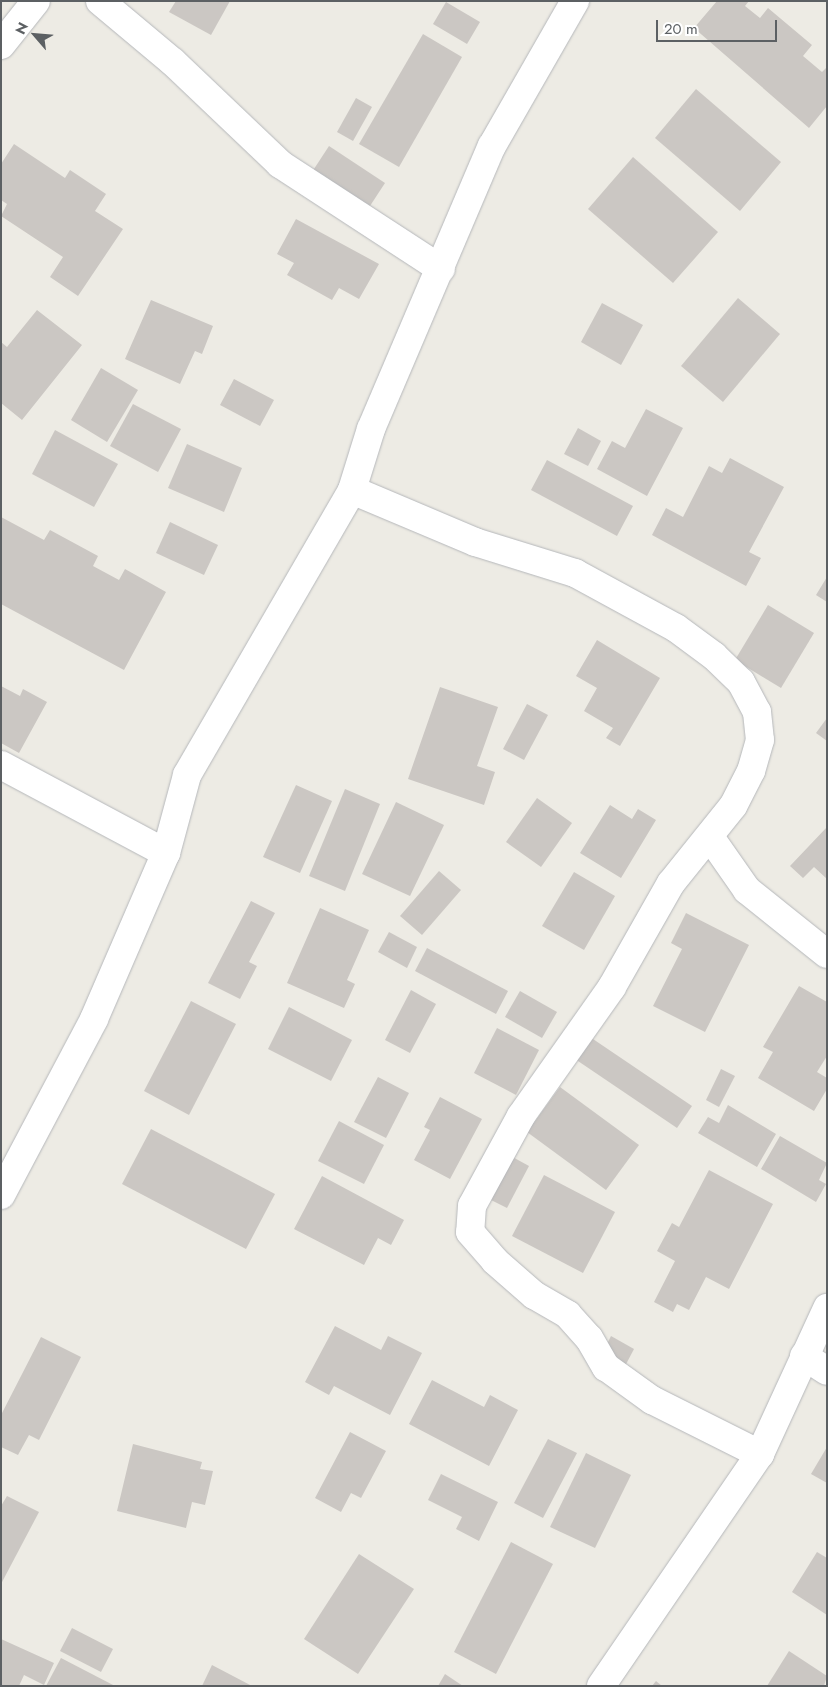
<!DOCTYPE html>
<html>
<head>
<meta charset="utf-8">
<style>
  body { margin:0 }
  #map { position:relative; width:828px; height:1687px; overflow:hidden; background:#edebe4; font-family:Jost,sans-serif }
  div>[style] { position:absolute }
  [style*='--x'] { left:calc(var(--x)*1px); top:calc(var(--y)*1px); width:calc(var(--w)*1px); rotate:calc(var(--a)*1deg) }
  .building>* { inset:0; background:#cbc7c3 }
  .roads { filter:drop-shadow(0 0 1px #b5b7ba) drop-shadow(0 0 1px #b5b7ba) }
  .street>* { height:28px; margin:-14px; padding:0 14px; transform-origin:14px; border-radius:14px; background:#fff }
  span { translate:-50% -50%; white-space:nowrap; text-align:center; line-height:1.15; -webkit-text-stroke:5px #fff; paint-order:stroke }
  .frame { position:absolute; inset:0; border:2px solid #5c6063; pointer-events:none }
  .north { position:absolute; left:10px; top:10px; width:50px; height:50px; -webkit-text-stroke:4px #fff; paint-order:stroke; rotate:297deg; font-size:14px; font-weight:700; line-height:20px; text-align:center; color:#5c6063 }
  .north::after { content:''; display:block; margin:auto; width:18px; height:22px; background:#5c6063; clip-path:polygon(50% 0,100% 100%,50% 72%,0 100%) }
  .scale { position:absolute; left:656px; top:20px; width:121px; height:22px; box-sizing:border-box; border:2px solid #5c6063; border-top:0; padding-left:6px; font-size:15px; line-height:18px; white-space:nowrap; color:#5c6063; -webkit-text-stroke:4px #fff; paint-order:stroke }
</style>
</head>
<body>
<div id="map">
  <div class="building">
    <i style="clip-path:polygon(176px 1px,230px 1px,211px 35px,169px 12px)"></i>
    <i style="clip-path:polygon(717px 1px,749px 1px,745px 6px,760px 18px,768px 8px,812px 45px,803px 56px,822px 72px,827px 67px,827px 106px,809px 128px,694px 28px)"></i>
    <i style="clip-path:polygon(446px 2px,480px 22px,467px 44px,433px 24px)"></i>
    <i style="clip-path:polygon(423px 34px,462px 57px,399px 167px,359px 144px)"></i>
    <i style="clip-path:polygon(696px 89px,781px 162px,740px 211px,655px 138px)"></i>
    <i style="clip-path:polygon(356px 98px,372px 107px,353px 141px,337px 132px)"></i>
    <i style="clip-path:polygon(14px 144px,65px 178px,70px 170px,106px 194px,95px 211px,123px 229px,78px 296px,50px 277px,63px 257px,1px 216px,7px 204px,1px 200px,1px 164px)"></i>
    <i style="clip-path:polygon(329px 146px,385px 183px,368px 209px,312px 172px)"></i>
    <i style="clip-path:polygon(633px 157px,718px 232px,673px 283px,588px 209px)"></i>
    <i style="clip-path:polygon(296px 219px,379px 264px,359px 299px,339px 288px,332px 300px,287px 275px,294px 263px,277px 254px)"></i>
    <i style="clip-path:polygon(738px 298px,780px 334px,723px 402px,681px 366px)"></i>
    <i style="clip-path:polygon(151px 300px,213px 326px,202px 354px,195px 351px,180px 384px,125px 359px)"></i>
    <i style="clip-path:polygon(602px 303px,643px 325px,621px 365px,581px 342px)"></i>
    <i style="clip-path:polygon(37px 310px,82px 345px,22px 420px,1px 403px,1px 342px,7px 347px)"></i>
    <i style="clip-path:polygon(101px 368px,138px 390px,107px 442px,71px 420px)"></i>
    <i style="clip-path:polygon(234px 379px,274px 400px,260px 426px,220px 405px)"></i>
    <i style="clip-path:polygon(133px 404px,181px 429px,158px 472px,110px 446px)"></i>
    <i style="clip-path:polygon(646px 409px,683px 428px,647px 496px,597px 469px,612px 441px,625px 448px)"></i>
    <i style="clip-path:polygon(578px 428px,601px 441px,588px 466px,564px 454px)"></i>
    <i style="clip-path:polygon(55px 430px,118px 464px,94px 507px,32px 474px)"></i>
    <i style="clip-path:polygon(187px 444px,242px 468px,224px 512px,168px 488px)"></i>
    <i style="clip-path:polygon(730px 458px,784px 487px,749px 552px,761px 558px,746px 586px,652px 535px,666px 508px,683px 517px,709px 466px,722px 473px)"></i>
    <i style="clip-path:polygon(547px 460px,633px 506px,617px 536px,531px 490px)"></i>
    <i style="clip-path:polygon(1px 517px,44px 540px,50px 530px,98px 556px,93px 566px,119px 580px,125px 569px,166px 592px,124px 670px,1px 604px)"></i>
    <i style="clip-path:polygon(170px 522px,218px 545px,204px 575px,156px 553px)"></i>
    <i style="clip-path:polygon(827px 577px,827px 602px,816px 595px)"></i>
    <i style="clip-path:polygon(768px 605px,814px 633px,781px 688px,735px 660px)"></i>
    <i style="clip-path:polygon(597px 640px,660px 678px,620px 746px,606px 738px,613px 728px,584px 711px,597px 688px,576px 676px)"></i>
    <i style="clip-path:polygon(1px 686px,20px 696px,23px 689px,47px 702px,19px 753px,1px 743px)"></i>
    <i style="clip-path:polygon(440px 687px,498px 707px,477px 766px,495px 772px,484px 805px,408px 779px)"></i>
    <i style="clip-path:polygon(527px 704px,548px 715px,524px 760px,503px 749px)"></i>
    <i style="clip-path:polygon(827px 718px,827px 741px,816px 733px)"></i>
    <i style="clip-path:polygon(296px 785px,332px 801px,300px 873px,263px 857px)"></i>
    <i style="clip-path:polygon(345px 789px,380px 804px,345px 891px,309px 876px)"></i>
    <i style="clip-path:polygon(537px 798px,572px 823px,541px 867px,506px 842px)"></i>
    <i style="clip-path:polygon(396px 802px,444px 825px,410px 896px,362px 874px)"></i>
    <i style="clip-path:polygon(610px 805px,632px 819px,638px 809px,656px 820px,621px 878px,580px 853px)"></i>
    <i style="clip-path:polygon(827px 827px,827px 879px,814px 867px,803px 878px,790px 866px)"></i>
    <i style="clip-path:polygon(439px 871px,461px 890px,422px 935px,400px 916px)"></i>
    <i style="clip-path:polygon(574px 872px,615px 896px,584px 950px,542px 926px)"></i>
    <i style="clip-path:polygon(251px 901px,275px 913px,249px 962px,257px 966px,240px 999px,208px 983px)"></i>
    <i style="clip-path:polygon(320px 908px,369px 930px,347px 980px,355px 984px,344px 1008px,287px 983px)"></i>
    <i style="clip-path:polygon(686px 913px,749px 945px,705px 1032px,653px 1006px,682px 949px,671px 943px)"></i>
    <i style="clip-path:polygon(389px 932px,417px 947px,407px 968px,378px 952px)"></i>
    <i style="clip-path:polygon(427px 948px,508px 991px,496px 1014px,415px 971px)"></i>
    <i style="clip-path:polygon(799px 986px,827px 1002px,827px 1056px,817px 1072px,827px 1078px,827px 1089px,814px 1111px,758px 1078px,773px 1052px,763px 1047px)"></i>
    <i style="clip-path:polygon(411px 990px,436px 1004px,410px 1053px,385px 1040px)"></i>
    <i style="clip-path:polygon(520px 991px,557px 1012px,542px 1038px,505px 1017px)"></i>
    <i style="clip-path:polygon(191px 1001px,236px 1024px,189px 1115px,144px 1091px)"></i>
    <i style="clip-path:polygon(289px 1007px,352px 1040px,331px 1081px,268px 1049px)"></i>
    <i style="clip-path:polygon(497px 1028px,539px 1050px,516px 1095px,474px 1073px)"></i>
    <i style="clip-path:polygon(590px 1037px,692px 1106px,677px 1128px,575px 1059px)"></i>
    <i style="clip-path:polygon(721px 1069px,735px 1076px,719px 1107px,706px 1100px)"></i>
    <i style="clip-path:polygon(378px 1077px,409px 1093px,386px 1138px,354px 1122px)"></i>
    <i style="clip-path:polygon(560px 1087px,639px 1145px,606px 1190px,527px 1132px)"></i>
    <i style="clip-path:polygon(440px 1097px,482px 1119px,450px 1179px,414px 1160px,430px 1130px,424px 1127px)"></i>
    <i style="clip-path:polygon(728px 1105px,776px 1134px,757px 1167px,698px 1133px,708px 1117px,719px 1123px)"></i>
    <i style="clip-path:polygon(339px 1121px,384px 1145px,364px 1184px,318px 1161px)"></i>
    <i style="clip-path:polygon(151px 1129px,275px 1194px,246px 1249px,122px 1184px)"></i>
    <i style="clip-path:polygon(780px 1136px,827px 1163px,819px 1180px,826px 1184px,816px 1202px,761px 1169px)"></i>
    <i style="clip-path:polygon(507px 1154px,529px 1166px,507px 1208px,485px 1197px)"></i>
    <i style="clip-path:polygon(709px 1170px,773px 1204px,729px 1289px,706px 1277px,689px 1310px,677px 1304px,673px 1312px,654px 1302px,675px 1261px,657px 1251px,672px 1223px,679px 1227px)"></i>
    <i style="clip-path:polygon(544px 1175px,615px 1212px,583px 1273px,512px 1236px)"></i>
    <i style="clip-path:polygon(322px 1176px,404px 1220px,391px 1245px,378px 1238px,364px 1265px,294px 1229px)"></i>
    <i style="clip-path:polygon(335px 1326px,381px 1350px,388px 1336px,422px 1353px,390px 1415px,334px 1386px,329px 1395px,305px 1382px)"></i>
    <i style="clip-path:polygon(611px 1336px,634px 1349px,624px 1368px,601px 1356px)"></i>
    <i style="clip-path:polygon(41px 1337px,81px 1357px,39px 1440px,29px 1435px,18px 1455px,1px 1447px,1px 1415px)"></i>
    <i style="clip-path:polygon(432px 1380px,484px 1407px,490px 1395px,518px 1410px,489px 1466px,409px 1424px)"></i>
    <i style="clip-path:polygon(350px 1432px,386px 1451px,361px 1498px,351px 1493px,341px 1512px,315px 1498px)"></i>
    <i style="clip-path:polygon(548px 1439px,577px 1453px,543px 1518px,514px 1503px)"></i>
    <i style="clip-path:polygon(133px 1444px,202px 1462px,200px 1469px,213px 1471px,205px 1505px,192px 1502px,186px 1528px,117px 1511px)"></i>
    <i style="clip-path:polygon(827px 1447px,827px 1483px,811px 1474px)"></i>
    <i style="clip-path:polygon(586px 1453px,631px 1475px,595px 1548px,550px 1527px)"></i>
    <i style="clip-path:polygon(441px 1474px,498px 1502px,479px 1541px,456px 1529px,462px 1517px,428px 1500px)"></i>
    <i style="clip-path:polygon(7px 1496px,39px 1512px,1px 1584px,1px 1506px)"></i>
    <i style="clip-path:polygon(511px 1542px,553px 1564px,496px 1674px,454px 1652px)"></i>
    <i style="clip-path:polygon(817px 1552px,827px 1558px,827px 1615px,792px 1592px)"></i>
    <i style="clip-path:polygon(359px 1554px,414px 1589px,358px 1674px,304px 1639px)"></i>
    <i style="clip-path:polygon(72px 1628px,113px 1649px,101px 1672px,60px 1651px)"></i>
    <i style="clip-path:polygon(1px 1639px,54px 1663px,44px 1685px,24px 1675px,19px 1686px,1px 1686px)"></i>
    <i style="clip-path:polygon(789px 1651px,827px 1676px,824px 1686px,767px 1686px)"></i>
    <i style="clip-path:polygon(61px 1658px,115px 1686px,46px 1686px)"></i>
    <i style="clip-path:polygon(212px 1665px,252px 1686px,202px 1686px)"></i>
    <i style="clip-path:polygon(445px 1674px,463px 1686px,438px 1686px)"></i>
    <i style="clip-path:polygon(656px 1681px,662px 1686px,652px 1686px)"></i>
  </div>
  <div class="roads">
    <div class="street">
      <i style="--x:100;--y:1;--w:95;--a:39.9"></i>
      <i style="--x:173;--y:62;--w:148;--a:43.6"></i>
      <i style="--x:280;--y:164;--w:192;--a:33.1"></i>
      <i style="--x:1;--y:45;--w:56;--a:-51.5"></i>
      <i style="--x:352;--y:490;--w:134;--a:22.9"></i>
      <i style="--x:475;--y:542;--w:105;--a:17.2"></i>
      <i style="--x:575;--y:573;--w:115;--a:28.6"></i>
      <i style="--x:676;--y:628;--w:47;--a:36.4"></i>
      <i style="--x:714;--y:656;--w:37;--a:44"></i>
      <i style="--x:741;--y:682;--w:34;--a:62"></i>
      <i style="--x:757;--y:712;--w:28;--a:84"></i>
      <i style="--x:760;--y:740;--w:32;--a:106"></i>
      <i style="--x:751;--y:771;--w:39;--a:117"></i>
      <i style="--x:733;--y:806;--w:99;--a:128.8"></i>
      <i style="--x:671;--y:883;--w:120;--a:119.6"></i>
      <i style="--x:612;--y:987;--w:158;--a:125.2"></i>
      <i style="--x:521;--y:1116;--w:102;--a:118.6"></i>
      <i style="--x:472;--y:1206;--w:26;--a:94"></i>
      <i style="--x:470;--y:1232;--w:38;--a:49"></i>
      <i style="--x:495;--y:1261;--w:52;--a:41.1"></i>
      <i style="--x:534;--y:1295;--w:39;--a:30"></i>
      <i style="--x:568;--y:1315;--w:31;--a:48"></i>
      <i style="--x:589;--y:1338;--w:34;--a:60"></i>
      <i style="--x:606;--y:1367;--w:57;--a:35.7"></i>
      <i style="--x:652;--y:1400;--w:121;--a:26.6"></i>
      <i style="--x:1;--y:765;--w:187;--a:28.1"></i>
      <i style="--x:710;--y:837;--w:65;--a:55.1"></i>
      <i style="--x:747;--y:890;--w:102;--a:38.7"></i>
      <i style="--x:1;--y:1195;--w:199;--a:-62.1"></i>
      <i style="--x:94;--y:1019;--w:181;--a:-66.6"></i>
      <i style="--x:166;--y:853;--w:81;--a:-74.9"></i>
      <i style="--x:187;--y:775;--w:329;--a:-59.9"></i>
      <i style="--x:352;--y:490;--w:64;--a:-72.7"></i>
      <i style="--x:371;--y:429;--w:308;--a:-66.9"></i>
      <i style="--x:492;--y:146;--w:167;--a:-60.2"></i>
      <i style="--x:804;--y:1356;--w:27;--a:33"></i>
      <i style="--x:601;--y:1686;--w:281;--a:-55.6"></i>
      <i style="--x:760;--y:1454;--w:161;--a:-65.3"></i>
    </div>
  </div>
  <div class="frame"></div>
  <div class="north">N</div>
  <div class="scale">20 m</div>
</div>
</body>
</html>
